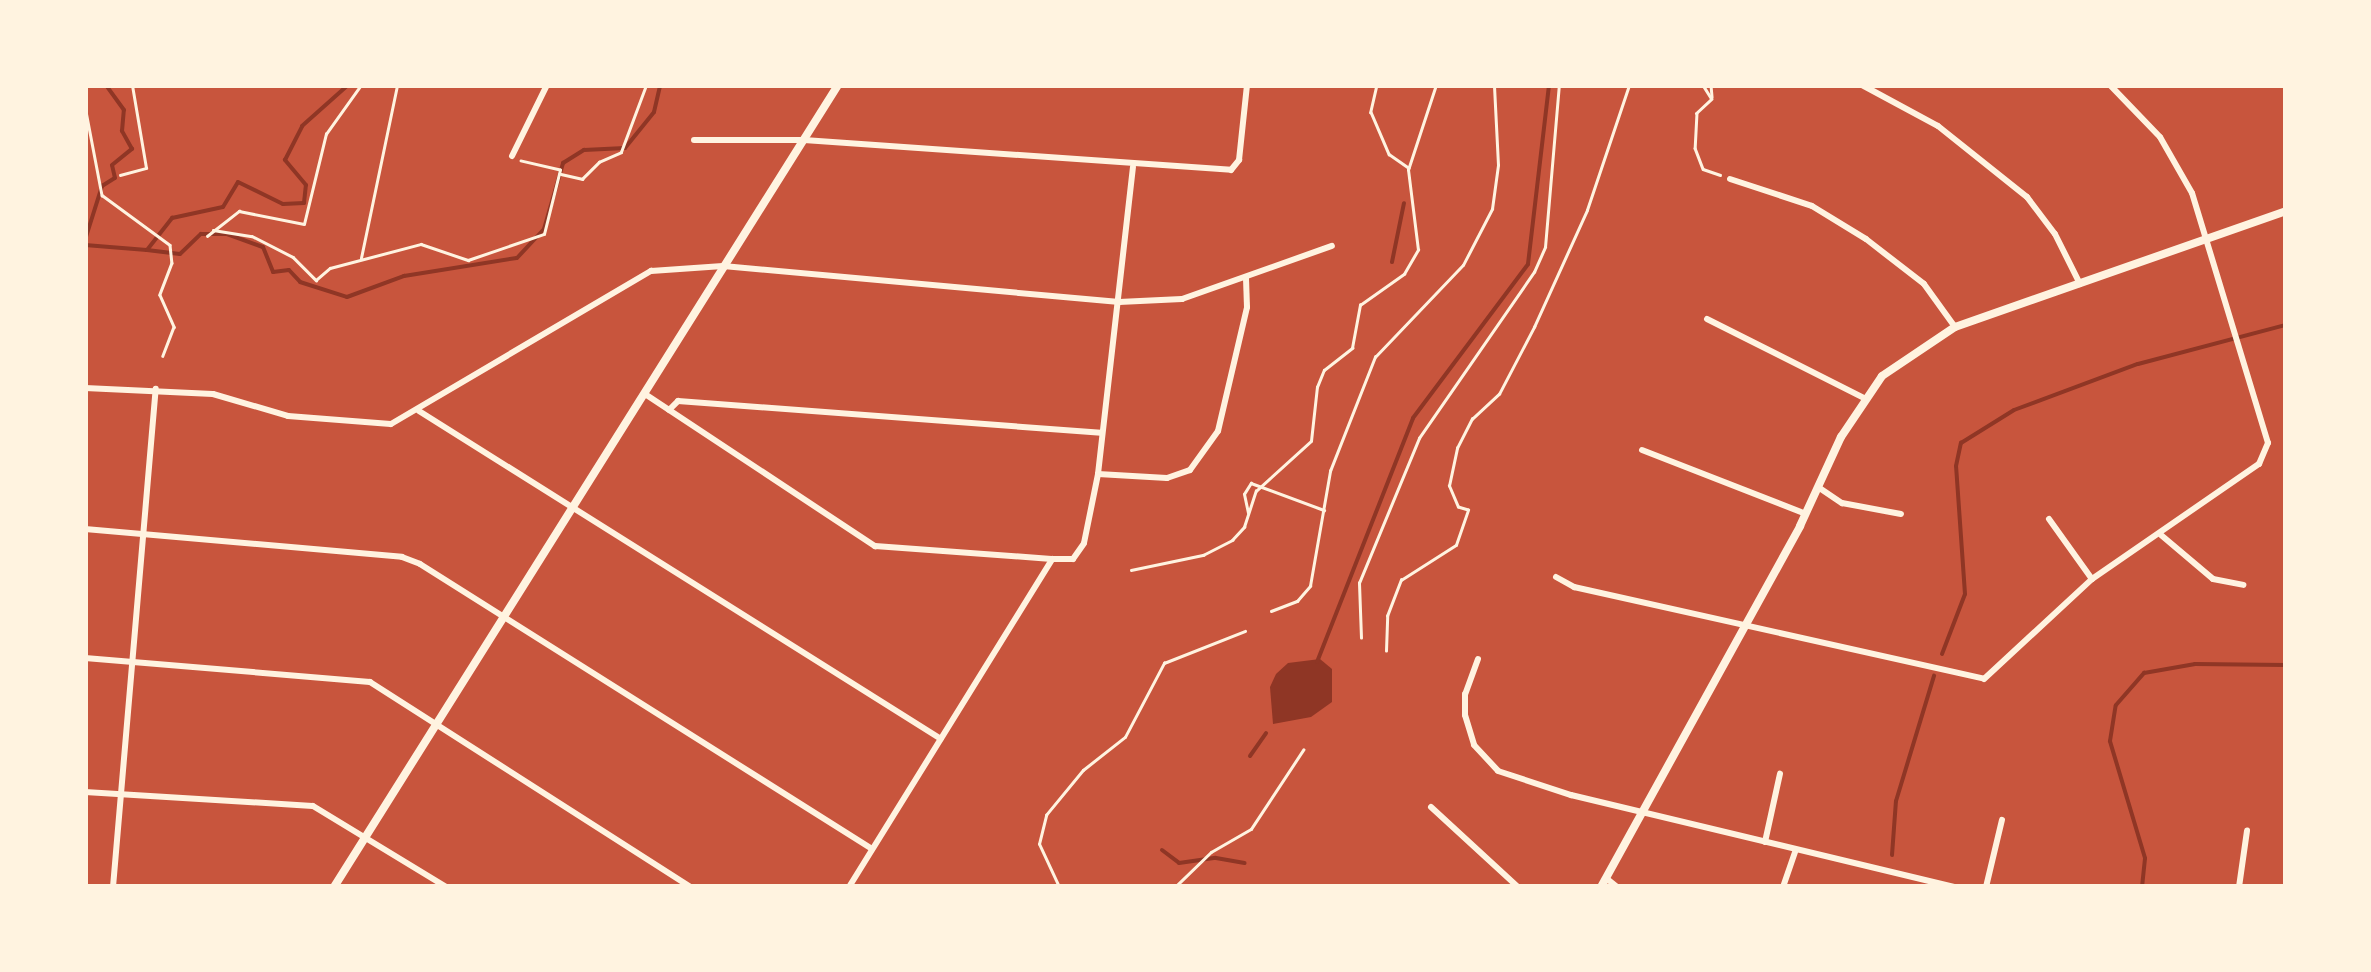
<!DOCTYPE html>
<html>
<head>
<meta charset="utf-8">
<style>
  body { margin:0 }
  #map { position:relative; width:2371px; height:972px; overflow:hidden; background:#c8553d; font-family:Overpass,sans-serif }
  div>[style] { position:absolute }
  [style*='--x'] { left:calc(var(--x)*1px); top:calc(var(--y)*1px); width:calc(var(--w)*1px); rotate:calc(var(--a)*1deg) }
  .water>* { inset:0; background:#8f3625 }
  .stream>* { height:4px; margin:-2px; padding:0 2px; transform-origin:2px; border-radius:2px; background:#8f3625 }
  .path>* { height:2.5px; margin:-1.25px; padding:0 1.25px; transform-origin:1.25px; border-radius:1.25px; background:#fff3e0 }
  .minor>* { height:6px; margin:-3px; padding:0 3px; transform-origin:3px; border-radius:3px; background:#fff3e0 }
  .tertiary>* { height:8px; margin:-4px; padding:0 4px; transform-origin:4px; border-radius:4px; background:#fff3e0 }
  span { translate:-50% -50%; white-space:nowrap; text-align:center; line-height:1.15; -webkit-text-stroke:9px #fff3e0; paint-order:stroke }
  .frame { position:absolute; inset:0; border:88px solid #fff3e0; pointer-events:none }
</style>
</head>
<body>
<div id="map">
  <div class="water">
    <i style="clip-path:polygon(1320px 659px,1332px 669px,1332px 702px,1311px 717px,1273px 724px,1270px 687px,1276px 674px,1288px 663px)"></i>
  </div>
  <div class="stream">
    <i style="--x:85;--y:240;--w:57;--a:-72.5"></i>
    <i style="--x:102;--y:186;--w:15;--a:-32"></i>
    <i style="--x:115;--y:178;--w:13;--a:-103"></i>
    <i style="--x:112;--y:165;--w:26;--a:-39"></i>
    <i style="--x:132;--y:149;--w:21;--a:-119"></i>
    <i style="--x:122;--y:131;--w:21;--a:-85"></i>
    <i style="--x:124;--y:110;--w:31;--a:-126"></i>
    <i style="--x:85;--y:245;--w:62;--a:4.6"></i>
    <i style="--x:147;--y:250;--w:41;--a:-52"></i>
    <i style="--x:172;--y:218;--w:52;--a:-12.2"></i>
    <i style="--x:223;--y:207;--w:29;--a:-59"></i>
    <i style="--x:238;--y:182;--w:50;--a:26.1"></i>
    <i style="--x:283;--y:204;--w:21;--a:-3"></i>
    <i style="--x:304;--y:203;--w:18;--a:-84"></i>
    <i style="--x:306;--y:185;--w:33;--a:-130"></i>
    <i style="--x:285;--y:160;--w:38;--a:-63"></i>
    <i style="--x:302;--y:126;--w:62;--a:-41.7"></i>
    <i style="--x:147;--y:250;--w:33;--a:7"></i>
    <i style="--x:180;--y:254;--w:29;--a:-44"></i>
    <i style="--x:201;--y:234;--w:26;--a:0"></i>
    <i style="--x:227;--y:234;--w:38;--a:20"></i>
    <i style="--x:263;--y:247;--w:27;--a:68"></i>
    <i style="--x:273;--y:272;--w:16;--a:-7"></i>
    <i style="--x:289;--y:270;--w:16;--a:47"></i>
    <i style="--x:300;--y:282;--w:49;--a:17.7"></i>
    <i style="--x:347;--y:297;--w:61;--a:-20.2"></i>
    <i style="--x:404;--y:276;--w:114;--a:-9.1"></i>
    <i style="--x:517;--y:258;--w:40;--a:-47"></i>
    <i style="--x:544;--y:229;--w:69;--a:-73.9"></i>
    <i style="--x:563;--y:163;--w:25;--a:-32"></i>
    <i style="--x:584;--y:150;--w:41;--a:-2.8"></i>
    <i style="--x:625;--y:148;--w:46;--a:-51.1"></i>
    <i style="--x:654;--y:112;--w:28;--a:-77"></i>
    <i style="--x:1392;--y:262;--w:60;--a:-78.5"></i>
    <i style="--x:1942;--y:654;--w:64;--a:-69"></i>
    <i style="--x:1965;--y:594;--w:128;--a:-94"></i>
    <i style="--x:1956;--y:466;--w:24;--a:-78"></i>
    <i style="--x:1961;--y:443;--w:62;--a:-31.9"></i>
    <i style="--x:2014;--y:410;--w:132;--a:-20.4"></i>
    <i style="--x:2138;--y:364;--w:153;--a:-14.8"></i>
    <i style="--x:1317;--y:662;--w:262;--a:-68.5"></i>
    <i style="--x:1413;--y:418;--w:192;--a:-53.2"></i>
    <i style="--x:1528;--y:264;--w:180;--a:-83.3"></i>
    <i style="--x:1250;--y:756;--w:28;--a:-55"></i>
    <i style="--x:1162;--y:850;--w:21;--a:37"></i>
    <i style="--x:1179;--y:863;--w:37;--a:-8"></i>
    <i style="--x:1216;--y:858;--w:29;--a:10"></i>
    <i style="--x:1892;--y:855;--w:54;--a:-85.8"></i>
    <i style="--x:1896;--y:801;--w:131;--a:-73.1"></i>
    <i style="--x:2142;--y:887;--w:29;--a:-84"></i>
    <i style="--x:2145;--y:858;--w:122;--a:-106.7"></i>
    <i style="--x:2110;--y:741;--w:36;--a:-81"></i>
    <i style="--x:2116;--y:705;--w:43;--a:-48.8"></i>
    <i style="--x:2144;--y:673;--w:52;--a:-10"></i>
    <i style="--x:2195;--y:664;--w:91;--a:0.6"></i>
  </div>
  <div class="path">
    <i style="--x:1377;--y:85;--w:28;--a:103"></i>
    <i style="--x:1371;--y:112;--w:46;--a:66.8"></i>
    <i style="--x:1389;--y:154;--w:24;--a:35"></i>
    <i style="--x:1703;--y:85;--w:15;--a:58"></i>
    <i style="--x:1711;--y:85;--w:12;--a:85"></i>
    <i style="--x:1712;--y:99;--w:21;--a:137"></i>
    <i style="--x:1697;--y:113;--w:35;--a:93"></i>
    <i style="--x:1695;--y:148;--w:22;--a:69"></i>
    <i style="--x:1703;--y:169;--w:18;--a:19"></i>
    <i style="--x:85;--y:106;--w:91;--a:79.2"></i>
    <i style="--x:102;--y:195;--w:84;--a:36.3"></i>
    <i style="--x:170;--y:245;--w:18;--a:84"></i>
    <i style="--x:172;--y:263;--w:34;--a:111"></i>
    <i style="--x:160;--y:295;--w:35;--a:66"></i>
    <i style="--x:174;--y:327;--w:31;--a:111"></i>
    <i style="--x:561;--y:174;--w:22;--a:13"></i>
    <i style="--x:582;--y:179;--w:24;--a:-45"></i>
    <i style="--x:599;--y:162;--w:24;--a:-24"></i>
    <i style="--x:621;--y:152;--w:72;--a:-69.5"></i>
    <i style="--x:120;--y:175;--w:27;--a:-15"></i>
    <i style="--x:146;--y:168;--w:84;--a:-99.6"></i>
    <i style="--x:213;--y:230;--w:39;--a:9"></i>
    <i style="--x:252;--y:236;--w:46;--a:27.1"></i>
    <i style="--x:293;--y:257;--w:33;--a:45"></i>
    <i style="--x:316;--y:280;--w:18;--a:-41"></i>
    <i style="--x:330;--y:268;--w:94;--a:-14.8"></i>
    <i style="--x:421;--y:244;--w:50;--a:18.8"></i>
    <i style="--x:468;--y:260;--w:80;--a:-18.9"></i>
    <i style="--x:544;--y:234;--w:66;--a:-76"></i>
    <i style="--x:560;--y:170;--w:40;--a:-167"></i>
    <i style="--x:207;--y:236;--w:41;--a:-38"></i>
    <i style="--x:239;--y:211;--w:66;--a:11.3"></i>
    <i style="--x:304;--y:224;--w:93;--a:-76.3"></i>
    <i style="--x:326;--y:134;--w:60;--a:-54.5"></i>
    <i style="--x:361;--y:258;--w:177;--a:-78.2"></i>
    <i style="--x:1248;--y:513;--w:19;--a:-102"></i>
    <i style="--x:1244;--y:494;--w:13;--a:-58"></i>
    <i style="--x:1251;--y:483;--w:78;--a:20.3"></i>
    <i style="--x:1131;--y:570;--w:74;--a:-11.8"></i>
    <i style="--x:1203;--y:555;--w:33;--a:-27"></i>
    <i style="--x:1232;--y:540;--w:18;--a:-47"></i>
    <i style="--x:1244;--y:527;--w:38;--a:-72"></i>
    <i style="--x:1256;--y:491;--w:74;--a:-42.3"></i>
    <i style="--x:1311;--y:441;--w:54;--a:-83.7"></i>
    <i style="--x:1317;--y:387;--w:18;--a:-68"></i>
    <i style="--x:1324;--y:370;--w:36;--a:-38"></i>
    <i style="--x:1352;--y:348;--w:44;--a:-79.5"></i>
    <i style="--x:1360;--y:305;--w:54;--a:-35.2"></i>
    <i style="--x:1404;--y:274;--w:28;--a:-60"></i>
    <i style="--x:1418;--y:250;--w:81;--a:-97.1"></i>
    <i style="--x:1408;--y:170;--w:89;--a:-71.8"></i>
    <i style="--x:1271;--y:611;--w:28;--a:-21"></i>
    <i style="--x:1297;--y:601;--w:20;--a:-49"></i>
    <i style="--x:1310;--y:586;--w:117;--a:-80.1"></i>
    <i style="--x:1330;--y:471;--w:123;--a:-68.5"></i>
    <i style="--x:1375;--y:357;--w:127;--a:-46.3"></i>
    <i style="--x:1463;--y:265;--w:63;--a:-62.6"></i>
    <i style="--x:1492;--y:209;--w:44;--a:-82.2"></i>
    <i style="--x:1498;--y:165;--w:80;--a:-92.9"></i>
    <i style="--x:1361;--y:638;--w:55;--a:-92.1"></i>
    <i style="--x:1359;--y:583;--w:157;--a:-67.5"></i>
    <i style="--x:1419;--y:438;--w:202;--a:-55.3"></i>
    <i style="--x:1534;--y:272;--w:27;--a:-66"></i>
    <i style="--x:1545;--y:247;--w:163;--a:-85.1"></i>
    <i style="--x:1386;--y:651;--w:35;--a:-88"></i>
    <i style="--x:1387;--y:616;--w:39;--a:-69"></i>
    <i style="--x:1401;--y:580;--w:65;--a:-32.5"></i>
    <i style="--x:1456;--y:545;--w:37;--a:-71"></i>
    <i style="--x:1468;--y:510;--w:10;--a:-163"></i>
    <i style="--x:1458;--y:507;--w:23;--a:-113"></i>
    <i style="--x:1449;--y:486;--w:39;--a:-78"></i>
    <i style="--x:1457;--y:448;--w:33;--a:-63"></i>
    <i style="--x:1472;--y:419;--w:37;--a:-43"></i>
    <i style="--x:1499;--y:394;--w:76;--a:-62.4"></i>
    <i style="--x:1534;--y:327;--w:128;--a:-65.6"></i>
    <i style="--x:1587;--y:210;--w:132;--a:-71.4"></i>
    <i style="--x:1059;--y:887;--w:47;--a:-114.9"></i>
    <i style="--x:1039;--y:844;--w:30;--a:-76"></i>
    <i style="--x:1046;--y:815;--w:58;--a:-50.6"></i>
    <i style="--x:1083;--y:770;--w:53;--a:-38.2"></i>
    <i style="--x:1125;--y:737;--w:84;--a:-62.2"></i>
    <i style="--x:1164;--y:663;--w:87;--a:-21.6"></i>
    <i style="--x:1175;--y:887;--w:50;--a:-44.2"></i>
    <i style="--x:1211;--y:852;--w:46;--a:-29.9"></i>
    <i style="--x:1251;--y:829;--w:95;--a:-56.6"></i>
  </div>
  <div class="minor">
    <i style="--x:1862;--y:85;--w:86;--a:28.3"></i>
    <i style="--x:1938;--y:126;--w:114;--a:38.6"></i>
    <i style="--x:2027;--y:197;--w:46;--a:52.9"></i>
    <i style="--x:2055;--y:234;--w:56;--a:63.4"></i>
    <i style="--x:694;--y:140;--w:110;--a:0"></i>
    <i style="--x:804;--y:140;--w:428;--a:4"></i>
    <i style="--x:1231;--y:170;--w:13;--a:-51"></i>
    <i style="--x:1239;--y:160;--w:75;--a:-83.9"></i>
    <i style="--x:512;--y:156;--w:79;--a:-63.8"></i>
    <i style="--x:1730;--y:179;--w:86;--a:18.2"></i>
    <i style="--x:1812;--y:206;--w:63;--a:31.4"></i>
    <i style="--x:1866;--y:239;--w:73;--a:37.8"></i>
    <i style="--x:1924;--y:284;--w:53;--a:54.2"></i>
    <i style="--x:1707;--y:319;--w:176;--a:26.7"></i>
    <i style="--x:85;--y:388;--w:128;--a:2.7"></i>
    <i style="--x:213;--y:394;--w:78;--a:16.3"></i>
    <i style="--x:288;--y:416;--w:103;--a:4.4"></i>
    <i style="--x:391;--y:424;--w:302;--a:-30.5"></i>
    <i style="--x:651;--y:271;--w:72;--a:-4"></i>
    <i style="--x:723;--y:266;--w:398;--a:5.2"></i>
    <i style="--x:1119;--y:302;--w:63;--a:-2.7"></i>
    <i style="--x:1182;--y:299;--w:159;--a:-19.5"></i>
    <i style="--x:645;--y:394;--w:276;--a:33.5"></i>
    <i style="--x:875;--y:546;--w:177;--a:4.2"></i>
    <i style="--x:669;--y:410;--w:13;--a:-45"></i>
    <i style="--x:678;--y:401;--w:424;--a:4.3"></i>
    <i style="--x:419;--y:411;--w:616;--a:32.14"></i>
    <i style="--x:1642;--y:450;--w:176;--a:21.3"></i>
    <i style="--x:1098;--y:474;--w:69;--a:3.3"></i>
    <i style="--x:1167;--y:478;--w:24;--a:-19"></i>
    <i style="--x:1190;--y:470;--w:48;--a:-54.3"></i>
    <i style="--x:1218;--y:431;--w:127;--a:-76.8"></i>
    <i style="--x:1247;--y:307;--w:29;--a:-92"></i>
    <i style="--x:1818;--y:487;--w:29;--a:34"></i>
    <i style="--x:1842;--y:503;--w:60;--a:10.6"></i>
    <i style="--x:2049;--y:519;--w:74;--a:54.4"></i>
    <i style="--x:85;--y:529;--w:318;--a:5"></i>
    <i style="--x:402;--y:557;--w:19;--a:21"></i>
    <i style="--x:420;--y:564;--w:534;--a:32.23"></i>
    <i style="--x:2161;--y:535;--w:68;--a:40.2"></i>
    <i style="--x:2213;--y:579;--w:31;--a:11"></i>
    <i style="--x:1556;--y:577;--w:21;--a:29"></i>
    <i style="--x:1574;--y:587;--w:420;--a:12.6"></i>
    <i style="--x:1984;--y:679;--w:147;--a:-42.8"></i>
    <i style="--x:2092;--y:579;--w:203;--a:-34.6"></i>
    <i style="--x:2259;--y:464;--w:23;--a:-67"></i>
    <i style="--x:2268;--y:443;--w:261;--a:-106.9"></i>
    <i style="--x:2192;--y:193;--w:64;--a:-119.7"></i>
    <i style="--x:2160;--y:137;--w:72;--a:-133.9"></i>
    <i style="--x:85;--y:658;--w:286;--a:4.8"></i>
    <i style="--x:370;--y:682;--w:380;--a:32.6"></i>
    <i style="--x:1478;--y:659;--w:37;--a:110"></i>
    <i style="--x:1465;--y:694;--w:21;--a:90"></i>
    <i style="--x:1465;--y:715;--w:31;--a:73"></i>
    <i style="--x:1474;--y:745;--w:35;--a:47"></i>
    <i style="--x:1498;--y:771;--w:77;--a:18.2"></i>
    <i style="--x:1571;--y:795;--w:394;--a:13.5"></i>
    <i style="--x:85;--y:792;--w:228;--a:3.5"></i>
    <i style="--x:313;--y:806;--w:156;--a:31.3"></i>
    <i style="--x:1431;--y:807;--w:118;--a:42.6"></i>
    <i style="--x:1765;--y:842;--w:70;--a:-77.6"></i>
    <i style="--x:1606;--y:878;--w:14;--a:39"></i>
    <i style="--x:113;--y:887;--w:500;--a:-85.1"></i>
    <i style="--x:849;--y:887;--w:386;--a:-58.2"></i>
    <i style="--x:1052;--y:559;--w:21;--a:0"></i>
    <i style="--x:1073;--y:559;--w:19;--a:-55"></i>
    <i style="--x:1084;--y:543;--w:70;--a:-78.5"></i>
    <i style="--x:1098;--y:474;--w:309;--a:-83.5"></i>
    <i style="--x:1783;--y:887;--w:39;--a:-71"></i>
    <i style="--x:1986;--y:887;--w:69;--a:-76.6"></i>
    <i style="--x:2239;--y:887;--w:57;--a:-81.9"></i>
  </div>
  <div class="tertiary">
    <i style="--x:334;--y:887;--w:947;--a:-57.85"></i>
    <i style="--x:1601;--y:887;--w:412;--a:-61.1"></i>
    <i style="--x:1800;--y:526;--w:98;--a:-65.3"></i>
    <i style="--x:1841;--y:437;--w:73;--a:-56.1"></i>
    <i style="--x:1882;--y:376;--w:88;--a:-33.9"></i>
    <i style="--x:1955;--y:327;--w:351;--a:-19.3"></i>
  </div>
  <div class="frame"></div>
</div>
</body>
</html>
